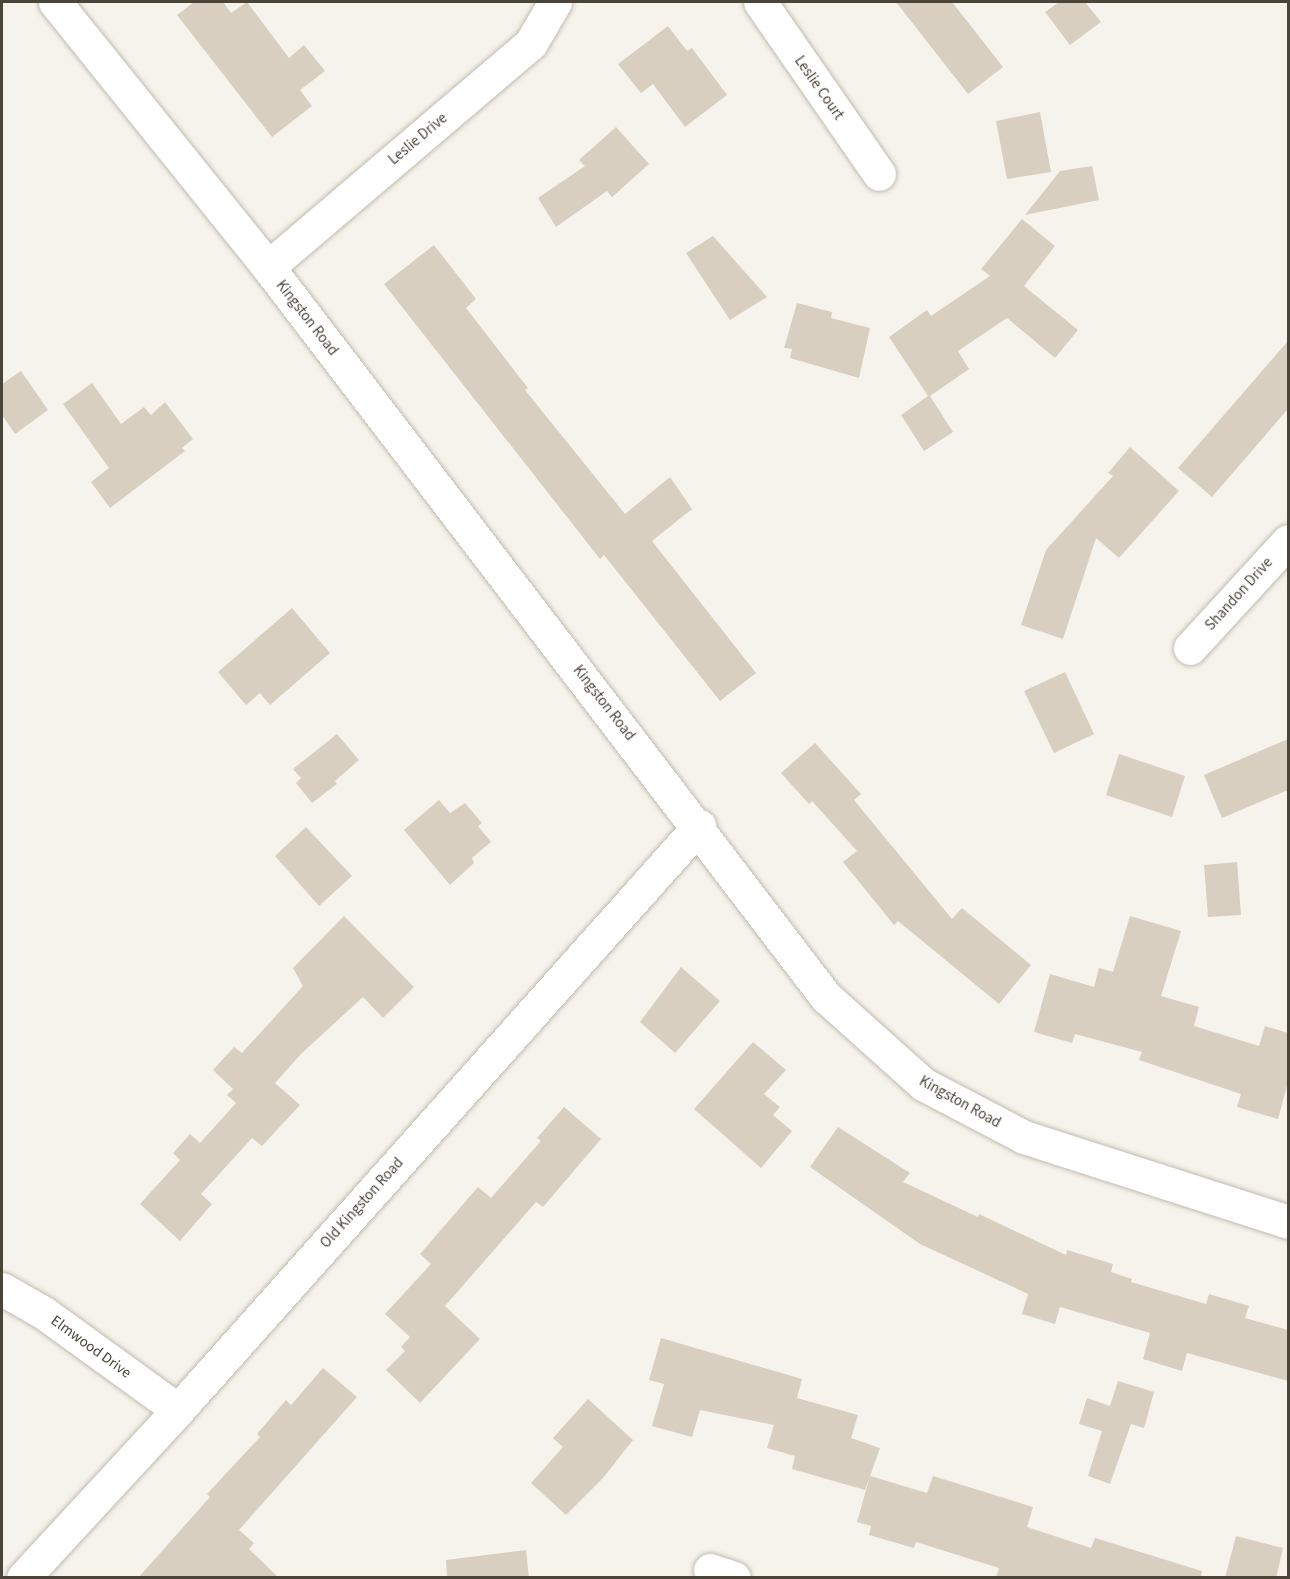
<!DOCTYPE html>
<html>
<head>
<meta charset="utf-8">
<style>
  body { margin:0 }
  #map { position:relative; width:1290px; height:1579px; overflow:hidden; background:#f6f3ec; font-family:"Source Sans 3",sans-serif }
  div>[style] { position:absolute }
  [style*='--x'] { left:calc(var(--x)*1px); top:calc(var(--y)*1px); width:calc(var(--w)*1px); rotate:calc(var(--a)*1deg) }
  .building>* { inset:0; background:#d8cfc1 }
  .roads { filter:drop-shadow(0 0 2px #c2bbae) drop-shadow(0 0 2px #c2bbae) }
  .minor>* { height:33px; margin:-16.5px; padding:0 16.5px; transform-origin:16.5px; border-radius:16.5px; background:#fff }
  span { translate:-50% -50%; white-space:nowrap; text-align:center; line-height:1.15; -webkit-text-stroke:6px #fff; paint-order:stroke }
  .street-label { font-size:15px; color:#4b4439 }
  .frame { position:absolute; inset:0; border:3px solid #4b4439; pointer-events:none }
</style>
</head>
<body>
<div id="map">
  <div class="building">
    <i style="clip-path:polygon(194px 2px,223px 2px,231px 13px,247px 2px,289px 58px,304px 45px,325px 71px,300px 90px,312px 106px,272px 137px,177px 15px)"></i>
    <i style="clip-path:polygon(896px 2px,952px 2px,1003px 67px,968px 94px)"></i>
    <i style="clip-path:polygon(1059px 2px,1085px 2px,1101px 22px,1070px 45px,1045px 12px)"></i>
    <i style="clip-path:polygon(668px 26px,687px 51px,692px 48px,727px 95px,685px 127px,653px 84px,641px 93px,618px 64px)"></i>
    <i style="clip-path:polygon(1040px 112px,1051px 172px,1007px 179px,996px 121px)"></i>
    <i style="clip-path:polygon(616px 127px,649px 164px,612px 197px,607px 191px,556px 227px,538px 198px,585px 166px,579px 160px)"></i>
    <i style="clip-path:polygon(1092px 166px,1099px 200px,1025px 215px,1060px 171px)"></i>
    <i style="clip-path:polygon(1022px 219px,1055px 246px,1024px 286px,1078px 330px,1055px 358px,1007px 318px,958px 351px,969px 369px,930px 396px,953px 432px,924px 451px,901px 415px,928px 396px,889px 337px,927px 310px,931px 316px,990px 276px,981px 269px)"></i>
    <i style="clip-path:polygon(713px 236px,767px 297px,730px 320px,686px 253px)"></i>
    <i style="clip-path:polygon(434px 245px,476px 299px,466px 308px,528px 388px,525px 390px,625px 514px,670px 477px,692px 509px,652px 541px,756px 673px,720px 701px,604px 555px,600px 559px,384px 284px)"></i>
    <i style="clip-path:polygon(797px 303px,832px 312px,831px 318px,870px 328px,859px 378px,790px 358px,792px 349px,784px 348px)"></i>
    <i style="clip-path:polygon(1288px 341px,1288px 409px,1212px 497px,1178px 468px)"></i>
    <i style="clip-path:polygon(21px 371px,48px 410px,15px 434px,2px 415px,2px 384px)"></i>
    <i style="clip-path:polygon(92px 383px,121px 424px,144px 407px,151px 415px,165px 402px,193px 439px,182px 448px,185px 451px,110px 508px,91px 482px,109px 468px,63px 404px)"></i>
    <i style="clip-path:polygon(1130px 447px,1179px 491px,1119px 558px,1096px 538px,1063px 639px,1021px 625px,1046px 550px,1113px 476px,1108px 473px)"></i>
    <i style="clip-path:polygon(292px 608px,330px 653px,270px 705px,260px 693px,246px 705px,218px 672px)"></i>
    <i style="clip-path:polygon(1065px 672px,1094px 734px,1054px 753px,1024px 691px)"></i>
    <i style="clip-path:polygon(337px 734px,359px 760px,335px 781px,337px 784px,312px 803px,296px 783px,301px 778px,293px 769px)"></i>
    <i style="clip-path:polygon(1288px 739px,1288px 790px,1222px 818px,1204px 775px)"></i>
    <i style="clip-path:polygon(815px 743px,861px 794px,854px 800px,952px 919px,962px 908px,1031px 965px,999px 1004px,898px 921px,894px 925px,843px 862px,857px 851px,812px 801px,809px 804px,781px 773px)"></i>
    <i style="clip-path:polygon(1119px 754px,1185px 776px,1172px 817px,1106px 795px)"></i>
    <i style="clip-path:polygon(439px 800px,450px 813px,465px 803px,482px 823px,478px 826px,491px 842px,472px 858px,474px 863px,450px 885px,404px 830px)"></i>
    <i style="clip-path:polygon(306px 827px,352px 876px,319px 906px,275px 856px)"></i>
    <i style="clip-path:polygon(1237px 862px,1241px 915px,1208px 917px,1204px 865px)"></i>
    <i style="clip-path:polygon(344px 916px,414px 987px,383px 1018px,363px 997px,301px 1054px,275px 1083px,300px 1105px,262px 1146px,252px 1138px,201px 1194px,212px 1204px,180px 1241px,140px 1204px,180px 1160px,173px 1153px,190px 1134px,200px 1143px,236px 1103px,227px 1095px,233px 1089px,213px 1070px,234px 1047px,242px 1053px,303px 986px,293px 968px)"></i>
    <i style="clip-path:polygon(1130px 916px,1181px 931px,1161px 996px,1199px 1007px,1194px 1026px,1259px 1046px,1265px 1026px,1288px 1033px,1288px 1082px,1278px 1119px,1237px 1107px,1241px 1094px,1139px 1060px,1142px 1052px,1075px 1034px,1072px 1043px,1034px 1032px,1050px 974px,1094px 987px,1099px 968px,1113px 972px)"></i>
    <i style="clip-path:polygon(681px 967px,720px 1001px,675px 1053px,640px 1022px)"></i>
    <i style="clip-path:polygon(753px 1042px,786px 1070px,764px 1094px,780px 1107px,773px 1115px,792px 1131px,761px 1168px,694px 1109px)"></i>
    <i style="clip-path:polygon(564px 1107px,601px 1139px,543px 1207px,536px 1202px,445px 1306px,480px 1339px,420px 1403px,386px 1370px,405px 1351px,401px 1347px,410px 1337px,385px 1314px,431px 1264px,420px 1254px,478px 1187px,491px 1198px,541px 1141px,537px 1138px)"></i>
    <i style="clip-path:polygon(838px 1127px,910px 1173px,903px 1182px,978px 1217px,979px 1214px,1066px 1255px,1067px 1250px,1113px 1264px,1111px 1272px,1132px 1279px,1131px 1282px,1206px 1304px,1209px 1294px,1249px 1306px,1245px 1318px,1288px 1330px,1288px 1381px,1187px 1353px,1182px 1371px,1143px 1359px,1150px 1333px,1060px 1307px,1055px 1324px,1022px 1314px,1028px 1294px,920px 1244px,810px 1167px)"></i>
    <i style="clip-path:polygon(661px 1338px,802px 1379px,797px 1398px,858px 1415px,851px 1438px,880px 1448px,865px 1490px,792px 1469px,795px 1456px,767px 1448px,774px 1425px,700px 1410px,692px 1437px,652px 1426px,664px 1384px,649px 1380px)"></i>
    <i style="clip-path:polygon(323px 1368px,357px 1397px,239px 1530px,254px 1543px,249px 1549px,279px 1578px,138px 1578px,210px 1497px,207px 1494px,260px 1437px,257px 1434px,286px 1400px,291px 1405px)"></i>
    <i style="clip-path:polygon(1118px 1381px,1154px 1392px,1144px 1428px,1131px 1424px,1110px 1484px,1088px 1476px,1102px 1431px,1079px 1424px,1087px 1398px,1110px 1406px)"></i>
    <i style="clip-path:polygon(588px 1399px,633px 1440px,603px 1478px,566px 1515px,531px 1483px,563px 1447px,553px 1438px)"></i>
    <i style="clip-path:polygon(870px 1476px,927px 1493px,933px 1476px,1033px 1507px,1027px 1527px,1091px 1548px,1095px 1538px,1202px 1571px,1201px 1578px,996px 1578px,999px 1568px,916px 1542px,914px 1548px,869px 1535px,871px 1526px,857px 1522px)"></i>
    <i style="clip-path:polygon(1236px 1536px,1283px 1548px,1276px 1578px,1225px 1578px)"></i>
    <i style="clip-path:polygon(526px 1550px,529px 1578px,447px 1578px,446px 1560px)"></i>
  </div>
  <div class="roads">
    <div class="minor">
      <i style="--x:55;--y:2;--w:340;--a:51.2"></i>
      <i style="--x:268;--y:267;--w:919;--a:52.61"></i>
      <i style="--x:826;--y:997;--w:130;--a:41.9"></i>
      <i style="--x:923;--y:1084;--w:114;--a:27.7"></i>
      <i style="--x:1024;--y:1137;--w:277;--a:17.8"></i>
      <i style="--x:760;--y:2;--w:209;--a:55.3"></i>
      <i style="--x:268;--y:267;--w:345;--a:-40.4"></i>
      <i style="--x:531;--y:43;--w:48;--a:-59.7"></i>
      <i style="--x:1190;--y:648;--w:145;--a:-47.5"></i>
      <i style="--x:2;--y:1289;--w:48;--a:29.7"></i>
      <i style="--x:44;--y:1313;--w:165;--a:35.9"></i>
      <i style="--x:710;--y:1570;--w:25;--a:18"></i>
      <i style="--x:23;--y:1578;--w:229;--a:-47.3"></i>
      <i style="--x:178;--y:1410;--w:783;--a:-48.26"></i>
    </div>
  </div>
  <div class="street-label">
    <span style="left:819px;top:88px;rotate:55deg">Leslie Court</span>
    <span style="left:418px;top:139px;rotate:-40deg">Leslie Drive</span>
    <span style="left:307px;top:318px;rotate:52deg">Kingston Road</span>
    <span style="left:1239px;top:594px;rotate:-48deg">Shandon Drive</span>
    <span style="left:604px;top:703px;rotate:52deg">Kingston Road</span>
    <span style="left:960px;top:1102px;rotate:29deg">Kingston Road</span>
    <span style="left:362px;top:1203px;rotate:-48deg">Old Kingston Road</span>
    <span style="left:91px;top:1347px;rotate:36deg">Elmwood Drive</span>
  </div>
  <div class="frame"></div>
</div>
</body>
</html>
